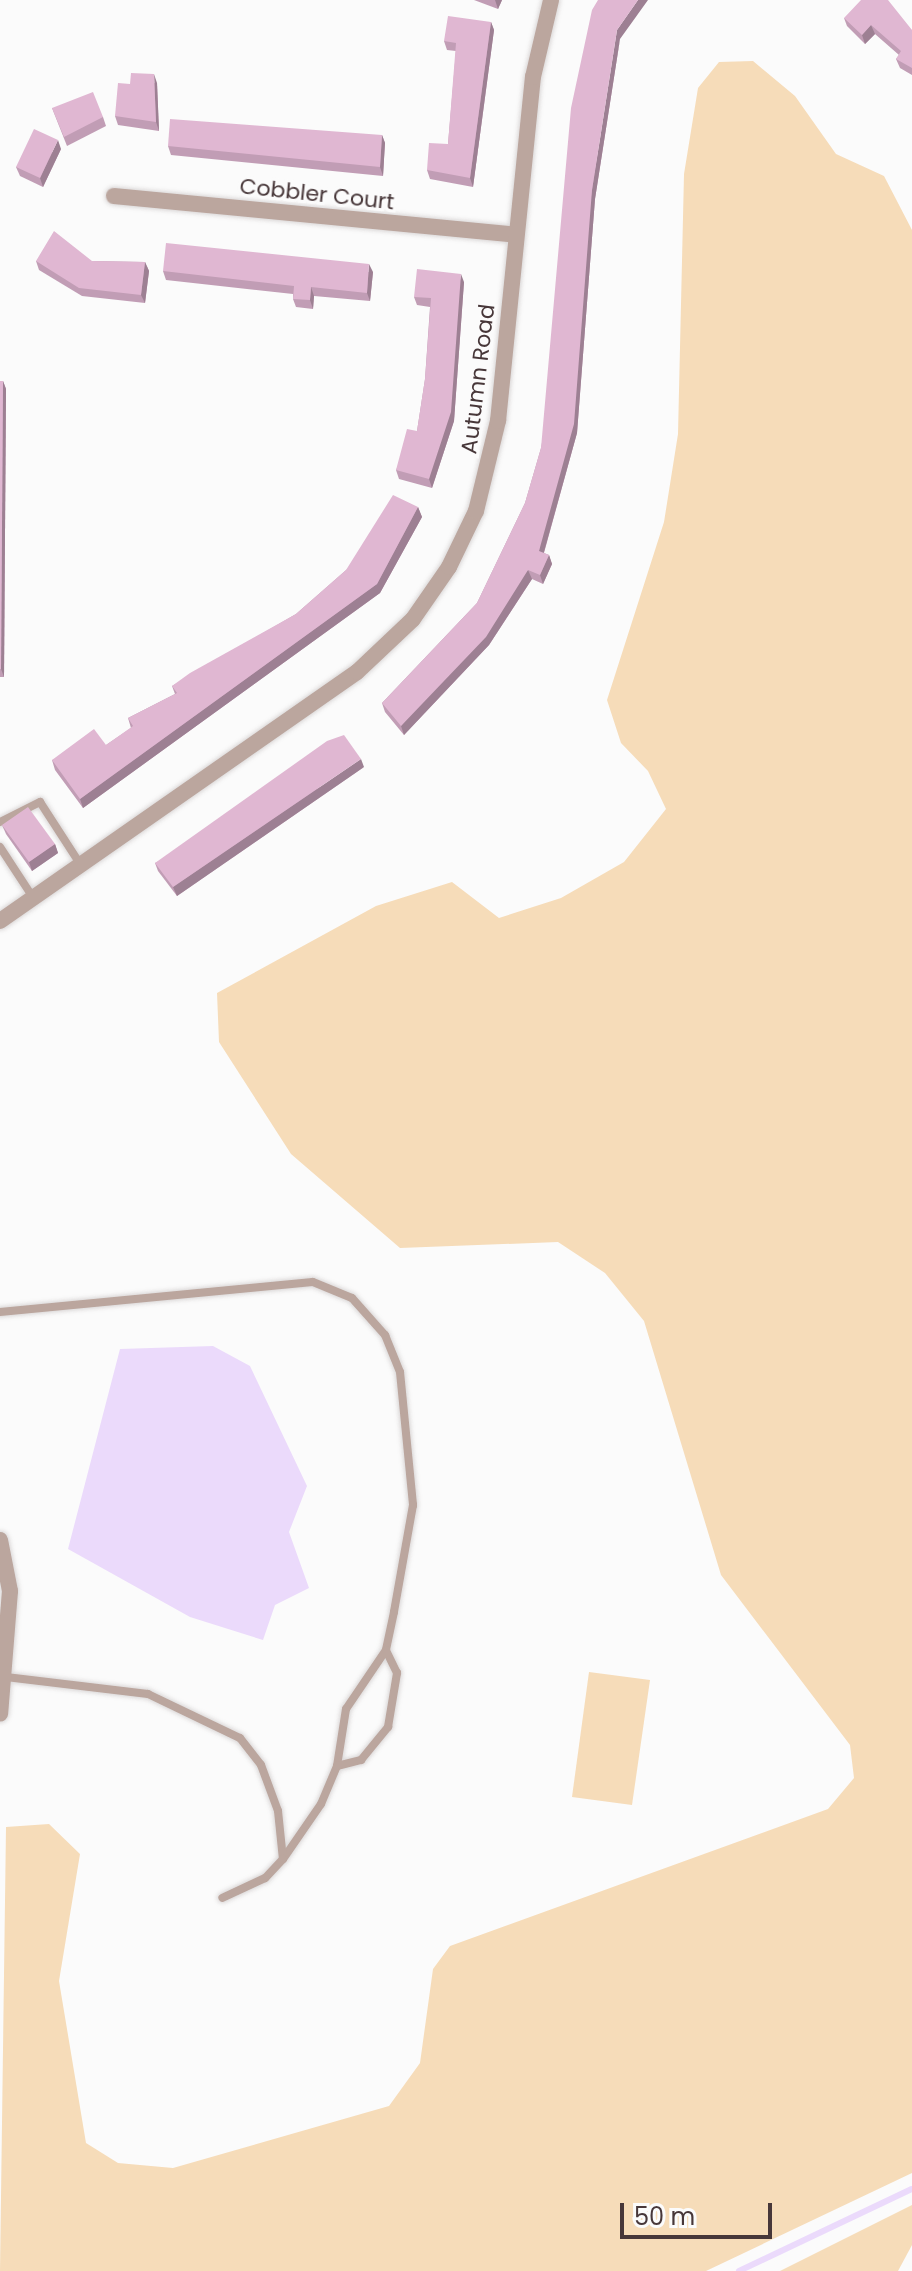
<!DOCTYPE html>
<html>
<head>
<meta charset="utf-8">
<style>
  body { margin:0 }
  #map { position:relative; width:912px; height:2271px; overflow:hidden; background:#fbfbfb; font-family:Poppins,sans-serif }
  div>[style] { position:absolute }
  [style*='--x'] { left:calc(var(--x)*1px); top:calc(var(--y)*1px); width:calc(var(--w)*1px); rotate:calc(var(--a)*1deg) }
  .green>* { inset:0; background:#f6dcb9 }
  .water>* { inset:0; background:#ebdafb }
  .stream>* { height:6px; margin:-3px; padding:0 3px; transform-origin:3px; border-radius:3px; background:#ebdafb }
  .roads { filter:drop-shadow(0 0 2px #dbd8d8) drop-shadow(0 0 2px #dbd8d8) }
  .service>* { height:8px; margin:-4px; padding:0 4px; transform-origin:4px; border-radius:4px; background:#bba69e }
  .minor>* { height:16px; margin:-8px; padding:0 8px; transform-origin:8px; border-radius:8px; background:#bba69e }
  .wall>* { inset:0; background:#c19db5 }
  .shaded-wall>* { inset:0; background:#9d8093 }
  .building>* { inset:0; background:#e0b7d2 }
  span { translate:-50% -50%; white-space:nowrap; text-align:center; line-height:1.15; -webkit-text-stroke:6px #fbfbfb; paint-order:stroke }
  .street-label { font-size:22px; color:#473739 }
  .scale { position:absolute; left:620px; top:2203px; width:152px; height:36px; box-sizing:border-box; border:4px solid #473739; border-top:0; padding-left:10px; font-size:24px; line-height:28px; white-space:nowrap; color:#473739; -webkit-text-stroke:6px #fbfbfb; paint-order:stroke }
</style>
</head>
<body>
<div id="map">
  <div class="green">
    <i style="clip-path:polygon(753px 61px,795px 96px,836px 154px,884px 176px,912px 230px,912px 2173px,706px 2271px,0 2271px,6px 1827px,49px 1824px,80px 1854px,59px 1981px,86px 2143px,118px 2163px,173px 2168px,389px 2106px,420px 2063px,433px 1969px,450px 1946px,828px 1809px,854px 1778px,850px 1745px,721px 1575px,644px 1321px,605px 1273px,558px 1242px,400px 1248px,291px 1154px,219px 1042px,217px 993px,376px 906px,452px 882px,499px 918px,561px 898px,624px 862px,666px 809px,648px 771px,621px 743px,607px 700px,664px 522px,678px 434px,684px 174px,698px 88px,719px 62px)"></i>
    <i style="clip-path:polygon(589px 1672px,650px 1680px,632px 1805px,572px 1797px)"></i>
    <i style="clip-path:polygon(912px 2205px,912px 2245px,898px 2271px,780px 2271px)"></i>
  </div>
  <div class="water">
    <i style="clip-path:polygon(213px 1346px,250px 1366px,307px 1486px,289px 1532px,309px 1588px,275px 1605px,263px 1640px,190px 1617px,68px 1549px,120px 1349px)"></i>
  </div>
  <div class="stream">
    <i style="--x:739;--y:2271;--w:191;--a:-25.4"></i>
  </div>
  <div class="roads">
    <div class="service">
      <i style="--x:0;--y:822;--w:45;--a:-26.6"></i>
      <i style="--x:40;--y:802;--w:77;--a:57.1"></i>
      <i style="--x:0;--y:847;--w:62;--a:56.8"></i>
      <i style="--x:0;--y:1312;--w:314;--a:-5.5"></i>
      <i style="--x:313;--y:1282;--w:42;--a:22.3"></i>
      <i style="--x:352;--y:1298;--w:50;--a:48.3"></i>
      <i style="--x:385;--y:1335;--w:40;--a:68"></i>
      <i style="--x:400;--y:1372;--w:134;--a:84.4"></i>
      <i style="--x:413;--y:1505;--w:109;--a:100.1"></i>
      <i style="--x:394;--y:1612;--w:39;--a:102"></i>
      <i style="--x:386;--y:1650;--w:71;--a:124.1"></i>
      <i style="--x:346;--y:1709;--w:58;--a:99"></i>
      <i style="--x:337;--y:1766;--w:41;--a:112.8"></i>
      <i style="--x:321;--y:1804;--w:67;--a:124.6"></i>
      <i style="--x:6;--y:1677;--w:143;--a:6.8"></i>
      <i style="--x:148;--y:1694;--w:102;--a:25.6"></i>
      <i style="--x:240;--y:1738;--w:34;--a:52"></i>
      <i style="--x:261;--y:1765;--w:49;--a:69.7"></i>
      <i style="--x:278;--y:1811;--w:48;--a:84.1"></i>
      <i style="--x:283;--y:1859;--w:26;--a:133"></i>
      <i style="--x:265;--y:1878;--w:47;--a:155.1"></i>
      <i style="--x:337;--y:1766;--w:25;--a:-14"></i>
      <i style="--x:361;--y:1760;--w:43;--a:-50.7"></i>
      <i style="--x:388;--y:1727;--w:55;--a:-80.5"></i>
      <i style="--x:397;--y:1673;--w:25;--a:-116"></i>
    </div>
    <div class="minor">
      <i style="--x:114;--y:196;--w:404;--a:5.5"></i>
      <i style="--x:0;--y:921;--w:435;--a:-34.9"></i>
      <i style="--x:357;--y:672;--w:77;--a:-43.4"></i>
      <i style="--x:413;--y:619;--w:63;--a:-55.3"></i>
      <i style="--x:449;--y:567;--w:62;--a:-64.3"></i>
      <i style="--x:476;--y:511;--w:93;--a:-76.3"></i>
      <i style="--x:498;--y:421;--w:346;--a:-84.2"></i>
      <i style="--x:533;--y:77;--w:79;--a:-76.8"></i>
      <i style="--x:0;--y:1540;--w:52;--a:78.9"></i>
      <i style="--x:10;--y:1591;--w:123;--a:94.6"></i>
    </div>
  </div>
  <div class="wall">
    <i style="clip-path:polygon(474px 0,502px 0,498px 9px)"></i>
    <i style="clip-path:polygon(844px 18px,912px 30px,912px 75px,900px 68px,896px 59px,899px 55px,875px 34px,865px 44px,847px 26px)"></i>
    <i style="clip-path:polygon(491px 22px,494px 30px,473px 187px,430px 179px,427px 170px,448px 144px,456px 51px,447px 50px,444px 41px)"></i>
    <i style="clip-path:polygon(620px 39px,595px 199px,577px 433px,544px 553px,549px 555px,552px 564px,543px 584px,532px 579px,489px 645px,404px 735px,385px 712px,382px 703px,477px 603px,525px 503px,541px 448px)"></i>
    <i style="clip-path:polygon(157px 83px,159px 131px,118px 125px,115px 116px,130px 84px)"></i>
    <i style="clip-path:polygon(52px 108px,103px 117px,106px 126px,67px 146px)"></i>
    <i style="clip-path:polygon(382px 135px,385px 143px,383px 176px,171px 155px,168px 146px)"></i>
    <i style="clip-path:polygon(61px 149px,43px 187px,20px 176px,16px 167px)"></i>
    <i style="clip-path:polygon(36px 261px,92px 261px,145px 262px,149px 271px,145px 303px,82px 296px,39px 270px)"></i>
    <i style="clip-path:polygon(163px 271px,373px 272px,370px 301px,314px 296px,313px 309px,296px 307px,293px 299px,293px 294px,166px 280px)"></i>
    <i style="clip-path:polygon(464px 282px,454px 421px,432px 488px,399px 479px,396px 470px,417px 431px,425px 379px,430px 307px,417px 305px,414px 297px)"></i>
    <i style="clip-path:polygon(0 381px,3px 381px,6px 389px,4px 677px,0 677px)"></i>
    <i style="clip-path:polygon(418px 507px,422px 517px,380px 593px,83px 808px,55px 770px,52px 760px,106px 745px,131px 728px,128px 718px,175px 694px,172px 686px,296px 614px)"></i>
    <i style="clip-path:polygon(364px 767px,177px 896px,158px 871px,155px 863px)"></i>
    <i style="clip-path:polygon(2px 825px,55px 844px,58px 853px,32px 871px,6px 834px)"></i>
  </div>
  <div class="shaded-wall">
    <i style="clip-path:polygon(495px 0,502px 0,498px 9px)"></i>
    <i style="clip-path:polygon(638px 0,648px 0,620px 39px,595px 199px,577px 433px,542px 559px,539px 551px,592px 190px,617px 30px)"></i>
    <i style="clip-path:polygon(491px 22px,494px 30px,473px 187px,470px 178px)"></i>
    <i style="clip-path:polygon(871px 25px,875px 34px,865px 44px,862px 35px)"></i>
    <i style="clip-path:polygon(154px 74px,157px 83px,159px 131px,156px 122px)"></i>
    <i style="clip-path:polygon(382px 135px,385px 143px,383px 176px,380px 167px)"></i>
    <i style="clip-path:polygon(58px 140px,61px 149px,43px 187px,40px 178px)"></i>
    <i style="clip-path:polygon(145px 262px,149px 271px,145px 303px,141px 295px)"></i>
    <i style="clip-path:polygon(369px 264px,373px 272px,370px 301px,367px 293px)"></i>
    <i style="clip-path:polygon(461px 274px,464px 282px,454px 421px,432px 488px,429px 479px)"></i>
    <i style="clip-path:polygon(311px 287px,314px 296px,313px 309px,310px 300px)"></i>
    <i style="clip-path:polygon(3px 381px,6px 389px,4px 677px,1px 669px)"></i>
    <i style="clip-path:polygon(418px 507px,422px 517px,380px 593px,83px 808px,80px 799px,377px 584px)"></i>
    <i style="clip-path:polygon(549px 555px,552px 564px,543px 584px,540px 575px)"></i>
    <i style="clip-path:polygon(528px 570px,532px 579px,489px 645px,404px 735px,401px 726px)"></i>
    <i style="clip-path:polygon(361px 759px,364px 767px,177px 896px,173px 887px)"></i>
    <i style="clip-path:polygon(55px 844px,58px 853px,32px 871px,29px 862px)"></i>
  </div>
  <div class="building">
    <i style="clip-path:polygon(598px 0,638px 0,617px 30px,592px 190px,574px 424px,539px 551px,549px 555px,540px 575px,528px 570px,486px 637px,401px 726px,382px 703px,477px 603px,525px 503px,541px 448px,571px 108px,592px 10px)"></i>
    <i style="clip-path:polygon(861px 0,888px 0,912px 30px,912px 68px,896px 59px,901px 51px,871px 25px,862px 35px,844px 18px)"></i>
    <i style="clip-path:polygon(448px 16px,491px 22px,470px 178px,427px 170px,429px 143px,448px 144px,456px 43px,444px 41px)"></i>
    <i style="clip-path:polygon(131px 73px,154px 74px,156px 122px,115px 116px,118px 83px,130px 84px)"></i>
    <i style="clip-path:polygon(93px 92px,103px 117px,64px 137px,52px 108px)"></i>
    <i style="clip-path:polygon(170px 119px,382px 135px,380px 167px,168px 146px)"></i>
    <i style="clip-path:polygon(34px 129px,58px 140px,40px 178px,16px 167px)"></i>
    <i style="clip-path:polygon(54px 231px,92px 261px,145px 262px,141px 295px,79px 288px,36px 261px)"></i>
    <i style="clip-path:polygon(166px 243px,369px 264px,367px 293px,311px 287px,310px 300px,293px 299px,294px 286px,163px 271px)"></i>
    <i style="clip-path:polygon(417px 269px,461px 274px,451px 412px,429px 479px,396px 470px,407px 429px,417px 431px,425px 379px,431px 298px,414px 297px)"></i>
    <i style="clip-path:polygon(0 381px,3px 381px,1px 669px,0 669px)"></i>
    <i style="clip-path:polygon(393px 495px,418px 507px,377px 584px,80px 799px,52px 760px,94px 729px,106px 745px,133px 726px,128px 718px,177px 693px,172px 686px,190px 673px,296px 614px,346px 570px)"></i>
    <i style="clip-path:polygon(344px 735px,361px 759px,173px 887px,155px 863px,327px 741px)"></i>
    <i style="clip-path:polygon(28px 807px,55px 844px,29px 862px,2px 825px)"></i>
  </div>
  <div class="street-label">
    <span style="left:317px;top:194px;rotate:6deg">Cobbler Court</span>
    <span style="left:478px;top:379px;rotate:-83deg">Autumn Road</span>
  </div>
  <div class="scale">50 m</div>
</div>
</body>
</html>
